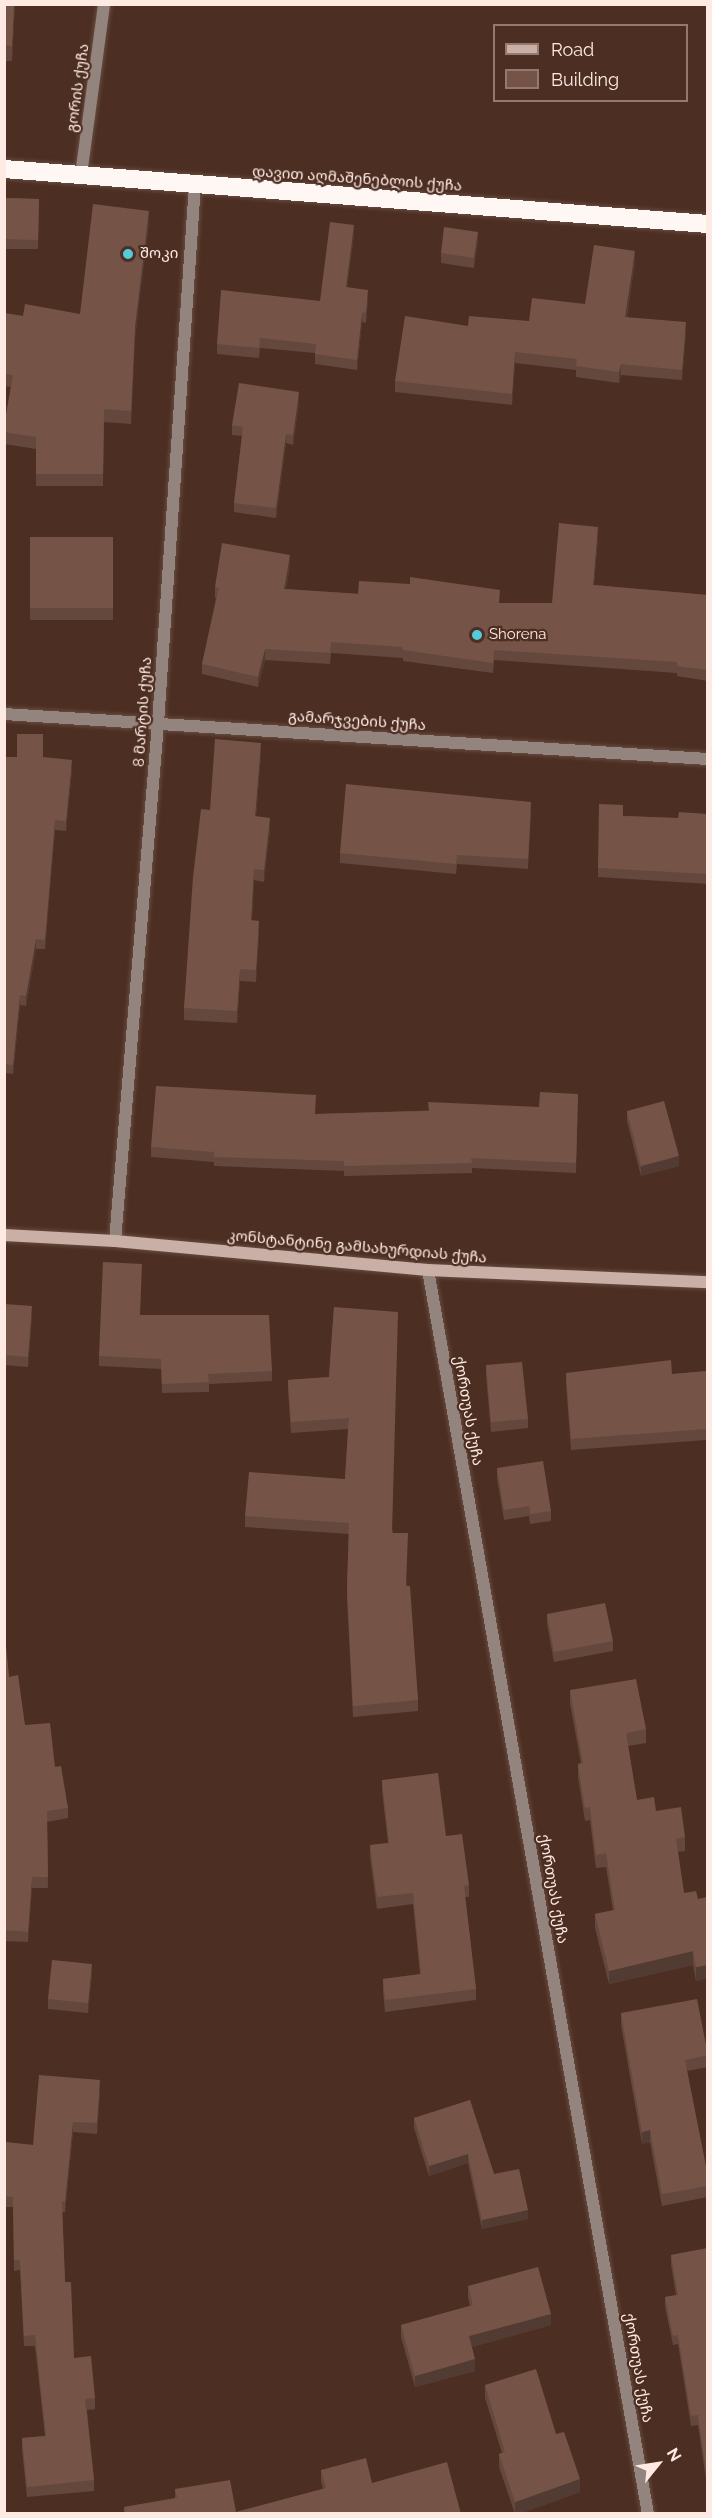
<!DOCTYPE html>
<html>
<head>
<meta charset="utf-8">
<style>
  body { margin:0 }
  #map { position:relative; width:712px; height:2518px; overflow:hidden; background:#4c2e22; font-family:Raleway,"Noto Sans Georgian",sans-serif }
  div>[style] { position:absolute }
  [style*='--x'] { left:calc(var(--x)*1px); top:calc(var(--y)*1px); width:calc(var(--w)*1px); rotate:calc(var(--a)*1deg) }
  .roads { filter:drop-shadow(0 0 2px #684c41) drop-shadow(0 0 2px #684c41) }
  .street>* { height:12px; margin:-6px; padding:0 6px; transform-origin:6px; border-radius:6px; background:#94847e }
  .secondary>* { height:12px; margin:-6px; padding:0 6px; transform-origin:6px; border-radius:6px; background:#c9afa5 }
  .highway>* { height:18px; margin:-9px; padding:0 9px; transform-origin:9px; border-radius:9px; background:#fff7f3 }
  .wall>* { inset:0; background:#65483d }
  .shaded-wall>* { inset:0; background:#523b32 }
  .building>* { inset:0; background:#755447 }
  .dots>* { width:16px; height:16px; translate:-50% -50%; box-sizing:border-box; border:3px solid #4c2e22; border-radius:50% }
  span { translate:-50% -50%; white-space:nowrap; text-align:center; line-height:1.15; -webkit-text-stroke:4.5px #4c2e22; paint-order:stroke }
  .street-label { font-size:15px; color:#feeae3 }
  .poi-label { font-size:15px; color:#feeae3 }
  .left { translate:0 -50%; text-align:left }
  .frame { position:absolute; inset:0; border:6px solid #feeae3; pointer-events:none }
  .legend { position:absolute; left:493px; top:24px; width:195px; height:78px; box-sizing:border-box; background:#4c2e22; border:2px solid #93796f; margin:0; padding:8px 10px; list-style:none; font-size:18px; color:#feeae3 }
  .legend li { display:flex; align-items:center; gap:12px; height:30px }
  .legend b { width:30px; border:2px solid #93796f }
  .north { position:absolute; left:628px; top:2434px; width:60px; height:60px; -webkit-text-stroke:4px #4c2e22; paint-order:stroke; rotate:60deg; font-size:16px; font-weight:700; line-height:24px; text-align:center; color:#feeae3 }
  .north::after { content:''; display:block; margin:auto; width:21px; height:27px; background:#feeae3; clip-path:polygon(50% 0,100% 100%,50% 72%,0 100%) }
</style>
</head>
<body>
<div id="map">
  <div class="roads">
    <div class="street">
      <i style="--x:81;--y:175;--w:173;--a:-82.3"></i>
      <i style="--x:4;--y:714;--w:705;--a:3.66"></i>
      <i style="--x:115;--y:1241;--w:520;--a:-85.25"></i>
      <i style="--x:158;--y:723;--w:539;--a:-86.07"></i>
      <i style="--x:428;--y:1270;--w:1263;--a:79.97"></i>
    </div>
    <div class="secondary">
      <i style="--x:4;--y:1235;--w:111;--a:3.1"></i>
      <i style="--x:115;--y:1241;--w:314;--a:5.3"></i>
      <i style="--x:428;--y:1270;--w:280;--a:2.5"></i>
    </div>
    <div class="highway">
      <i style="--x:4;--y:169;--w:706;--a:4.47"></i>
    </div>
  </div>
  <div class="wall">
    <i style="clip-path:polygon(4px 4px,15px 4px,12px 61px,4px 61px)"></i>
    <i style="clip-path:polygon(4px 198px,39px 199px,38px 249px,4px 249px)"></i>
    <i style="clip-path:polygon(149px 223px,135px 338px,131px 424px,104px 422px,103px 486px,36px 486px,36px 449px,4px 444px,4px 426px,11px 387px,4px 386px,4px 313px,23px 316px,80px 314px)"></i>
    <i style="clip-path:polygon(354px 235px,347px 287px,368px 300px,366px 323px,362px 322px,357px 370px,315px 364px,315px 353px,260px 348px,259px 358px,217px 354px,217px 344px,320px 301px)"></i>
    <i style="clip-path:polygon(478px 242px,474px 268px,441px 263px,441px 253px)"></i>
    <i style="clip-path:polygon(635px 262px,627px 317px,686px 333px,682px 380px,621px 375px,619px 383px,576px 377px,576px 370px,515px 363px,512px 405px,395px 392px,395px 381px,468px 326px,529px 321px,585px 304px)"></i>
    <i style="clip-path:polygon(299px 402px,293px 445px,286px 443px,276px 518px,234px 512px,234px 503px,242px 436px,232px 435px,232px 425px)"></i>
    <i style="clip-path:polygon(30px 537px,113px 537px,113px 620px,30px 620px)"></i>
    <i style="clip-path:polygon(598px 537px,594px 585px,708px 595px,708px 681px,677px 676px,677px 673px,494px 660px,493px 673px,403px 661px,403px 658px,331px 653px,330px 664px,265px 660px,258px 687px,202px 674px,202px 664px,216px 598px,215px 598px,215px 587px,290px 565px,286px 589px,500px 603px,552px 603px)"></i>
    <i style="clip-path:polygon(261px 755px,256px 816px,270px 830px,264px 882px,254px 880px,252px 920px,259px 933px,256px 982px,240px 981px,237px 1023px,184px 1020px,184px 1008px,210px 810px)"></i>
    <i style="clip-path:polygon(4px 757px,43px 757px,72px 770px,66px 831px,55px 830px,45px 949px,36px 949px,26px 1006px,20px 1005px,13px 1074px,4px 1073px)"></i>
    <i style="clip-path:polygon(531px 812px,528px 869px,457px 864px,456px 874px,340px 863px,340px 853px)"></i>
    <i style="clip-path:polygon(708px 814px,708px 884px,598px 877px,598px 868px,623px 816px,678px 818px)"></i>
    <i style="clip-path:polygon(578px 1094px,576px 1173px,472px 1168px,472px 1173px,344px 1176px,344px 1171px,214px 1166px,214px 1162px,151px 1157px,151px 1147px,315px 1114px,539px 1107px)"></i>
    <i style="clip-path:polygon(627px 1111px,679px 1166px,641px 1176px,627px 1121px)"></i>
    <i style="clip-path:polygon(4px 1304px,32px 1316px,28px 1367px,4px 1365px)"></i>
    <i style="clip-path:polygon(334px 1307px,407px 1586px,418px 1700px,418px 1711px,353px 1717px,347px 1598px,349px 1534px,245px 1527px,245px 1516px,345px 1479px,348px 1429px,291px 1433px,288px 1390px,288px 1380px,329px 1377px)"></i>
    <i style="clip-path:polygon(141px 1315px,272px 1371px,272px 1381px,209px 1384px,209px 1392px,162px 1393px,161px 1369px,99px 1366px,99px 1356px)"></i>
    <i style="clip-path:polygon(486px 1365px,528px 1419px,528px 1428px,491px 1432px,486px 1375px)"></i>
    <i style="clip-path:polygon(708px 1371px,708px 1462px,706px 1440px,571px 1450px,566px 1384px,566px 1373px,672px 1374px)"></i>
    <i style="clip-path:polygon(497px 1468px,551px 1511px,551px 1521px,530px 1524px,529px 1516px,504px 1520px,497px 1478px)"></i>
    <i style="clip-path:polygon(547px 1614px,613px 1641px,613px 1651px,554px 1662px,547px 1624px)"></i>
    <i style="clip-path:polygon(4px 1626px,9px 1677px,25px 1725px,55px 1767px,68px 1808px,68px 1818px,47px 1822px,48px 1888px,32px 1888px,28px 1942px,4px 1941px)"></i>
    <i style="clip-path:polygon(570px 1690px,646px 1729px,646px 1743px,628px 1746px,637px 1800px,656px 1811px,685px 1837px,685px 1851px,678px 1852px,684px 1893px,698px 1899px,708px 1897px,708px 1978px,696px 1981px,693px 1965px,609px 1984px,595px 1928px,595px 1914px,613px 1910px,606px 1867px,596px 1868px,590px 1820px,585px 1821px,578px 1777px,578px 1764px,581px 1763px,570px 1704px)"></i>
    <i style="clip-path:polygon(382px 1780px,446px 1836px,469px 1885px,469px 1897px,465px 1897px,476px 1989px,476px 2000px,385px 2012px,383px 1991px,383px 1979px,420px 1974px,413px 1904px,377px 1909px,370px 1857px,370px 1845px,388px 1843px,382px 1791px)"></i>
    <i style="clip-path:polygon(92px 1973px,88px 2013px,48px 2009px,48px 1999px)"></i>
    <i style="clip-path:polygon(621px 2013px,708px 2054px,708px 2067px,687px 2071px,708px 2177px,708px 2197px,662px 2206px,650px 2142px,642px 2144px,621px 2025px)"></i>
    <i style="clip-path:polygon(100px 2090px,97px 2134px,73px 2132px,65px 2212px,62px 2212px,65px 2282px,74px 2358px,95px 2398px,95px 2409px,87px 2410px,94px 2480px,94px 2491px,27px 2497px,22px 2449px,22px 2438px,45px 2436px,35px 2346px,24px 2346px,20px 2270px,14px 2271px,13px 2207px,4px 2207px,4px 2142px,33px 2145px)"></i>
    <i style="clip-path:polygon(470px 2100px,494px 2174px,528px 2219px,482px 2229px,468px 2163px,429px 2176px,414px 2128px,414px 2118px)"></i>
    <i style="clip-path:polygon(708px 2248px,708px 2480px,706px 2480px,698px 2425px,691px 2426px,678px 2344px,673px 2345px,665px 2307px,665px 2297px,676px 2295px,671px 2265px,671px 2255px)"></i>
    <i style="clip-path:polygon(468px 2286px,551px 2325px,472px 2347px,475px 2371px,415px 2387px,401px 2337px,401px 2325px,470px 2306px,468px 2298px)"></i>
    <i style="clip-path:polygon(485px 2385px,580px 2492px,519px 2514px,515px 2514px,499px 2467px,499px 2454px,502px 2453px,485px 2398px)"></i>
    <i style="clip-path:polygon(321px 2470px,372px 2483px,461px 2514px,124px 2514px,124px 2507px,175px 2498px,175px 2489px,236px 2512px,323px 2489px,321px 2481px)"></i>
  </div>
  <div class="shaded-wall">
    <i style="clip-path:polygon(14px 4px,15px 4px,12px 61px,12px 46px)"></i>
    <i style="clip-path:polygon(149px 211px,149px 223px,135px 338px,131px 424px,135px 326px)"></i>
    <i style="clip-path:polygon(354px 225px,354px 235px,346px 297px,346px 287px)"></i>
    <i style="clip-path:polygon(478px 232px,478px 242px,474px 268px,474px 258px)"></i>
    <i style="clip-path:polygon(635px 251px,635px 262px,625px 327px,625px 317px)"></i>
    <i style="clip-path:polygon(368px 290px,368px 300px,366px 323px,366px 313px)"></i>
    <i style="clip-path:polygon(362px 312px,362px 322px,357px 370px,357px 360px)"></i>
    <i style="clip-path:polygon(686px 322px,686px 333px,682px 380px,682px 370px)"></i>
    <i style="clip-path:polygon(515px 352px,515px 363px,512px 405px,512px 394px)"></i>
    <i style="clip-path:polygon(621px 364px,621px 375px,619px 383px,619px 372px)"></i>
    <i style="clip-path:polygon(299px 392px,299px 402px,293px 445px,293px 435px)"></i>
    <i style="clip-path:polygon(286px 434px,286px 443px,276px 518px,276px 508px)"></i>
    <i style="clip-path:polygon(598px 527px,598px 537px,593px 595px,593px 585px)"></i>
    <i style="clip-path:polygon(290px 555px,290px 565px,284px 600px,284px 589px)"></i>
    <i style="clip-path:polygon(265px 649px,265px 660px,258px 687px,258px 677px)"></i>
    <i style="clip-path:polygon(261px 743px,261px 755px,255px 828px,255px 816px)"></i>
    <i style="clip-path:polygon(72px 760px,72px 770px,66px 831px,66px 821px)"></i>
    <i style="clip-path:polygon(270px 818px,270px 830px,264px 882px,264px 870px)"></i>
    <i style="clip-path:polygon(55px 820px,55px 830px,45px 949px,45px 940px)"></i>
    <i style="clip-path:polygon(254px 869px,254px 880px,251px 932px,251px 920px)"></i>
    <i style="clip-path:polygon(259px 921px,259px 933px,256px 982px,256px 970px)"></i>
    <i style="clip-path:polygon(36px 939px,36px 949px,26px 1006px,26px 996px)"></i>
    <i style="clip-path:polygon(240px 969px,240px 981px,237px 1023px,237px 1011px)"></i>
    <i style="clip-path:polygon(20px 995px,20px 1005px,13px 1074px,13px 1065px)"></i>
    <i style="clip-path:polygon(679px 1156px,679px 1166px,641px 1176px,641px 1166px)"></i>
    <i style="clip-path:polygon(32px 1306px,32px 1316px,28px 1367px,28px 1357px)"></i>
    <i style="clip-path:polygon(32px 1877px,32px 1888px,28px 1942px,28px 1932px)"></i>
    <i style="clip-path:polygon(693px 1951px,693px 1965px,609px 1984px,609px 1971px)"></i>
    <i style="clip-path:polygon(92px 1964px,92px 1973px,88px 2013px,88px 2003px)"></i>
    <i style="clip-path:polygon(708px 1965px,708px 1978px,696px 1981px,696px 1967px)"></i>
    <i style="clip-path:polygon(100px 2080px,100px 2090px,97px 2134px,97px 2123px)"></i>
    <i style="clip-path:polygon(73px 2122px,73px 2132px,65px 2212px,65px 2202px)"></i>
    <i style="clip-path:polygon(650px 2130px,650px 2142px,642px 2144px,642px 2132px)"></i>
    <i style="clip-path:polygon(468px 2154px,468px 2163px,429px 2176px,429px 2166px)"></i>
    <i style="clip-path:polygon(528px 2210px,528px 2219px,482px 2229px,482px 2220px)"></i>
    <i style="clip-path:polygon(551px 2314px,551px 2325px,469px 2348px,469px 2336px)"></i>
    <i style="clip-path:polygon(475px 2359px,475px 2371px,415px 2387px,415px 2376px)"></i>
    <i style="clip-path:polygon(580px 2479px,580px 2492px,519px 2514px,515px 2514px,515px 2502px)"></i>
  </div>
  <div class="building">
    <i style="clip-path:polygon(4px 4px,14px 4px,12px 46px,4px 45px)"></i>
    <i style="clip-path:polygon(4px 198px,39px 199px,38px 240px,4px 239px)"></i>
    <i style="clip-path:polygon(93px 204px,149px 211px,135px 326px,131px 411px,104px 409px,103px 474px,36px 474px,36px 437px,4px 432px,4px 426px,13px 375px,4px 374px,4px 313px,23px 316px,25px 304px,80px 314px)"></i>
    <i style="clip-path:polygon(330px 222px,354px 225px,346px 287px,368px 290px,366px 313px,362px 312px,357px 360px,315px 354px,316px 344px,260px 338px,259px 348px,217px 344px,221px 290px,320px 301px)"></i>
    <i style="clip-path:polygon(444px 227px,478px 232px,474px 258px,441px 253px)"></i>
    <i style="clip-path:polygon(594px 245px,635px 251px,625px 317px,686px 322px,682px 370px,621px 364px,619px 372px,576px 366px,577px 359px,515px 352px,512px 394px,395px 381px,405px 316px,468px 326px,469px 316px,529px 321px,532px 298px,585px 304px)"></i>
    <i style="clip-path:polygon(239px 383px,299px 392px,293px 435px,286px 434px,276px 508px,234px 503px,243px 427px,232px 425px)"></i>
    <i style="clip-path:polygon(559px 523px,598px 527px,593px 585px,708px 595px,708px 670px,677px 666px,677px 662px,494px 650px,493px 663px,403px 650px,403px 647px,331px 642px,330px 653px,265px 649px,258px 677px,202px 664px,219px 588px,215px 587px,222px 543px,290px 555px,284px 589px,358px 594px,359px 581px,410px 584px,410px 577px,500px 590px,499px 603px,552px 603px)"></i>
    <i style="clip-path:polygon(30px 537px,113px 537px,113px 608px,30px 608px)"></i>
    <i style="clip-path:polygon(17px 734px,43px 734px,43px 757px,72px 760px,66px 821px,55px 820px,45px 940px,36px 939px,26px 996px,20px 995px,13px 1065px,4px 1064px,4px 757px,17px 757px)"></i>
    <i style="clip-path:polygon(215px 739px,261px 743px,255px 816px,270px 818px,264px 870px,254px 869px,251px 920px,259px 921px,256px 970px,240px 969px,237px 1011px,184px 1008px,193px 877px,201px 809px,210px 810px)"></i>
    <i style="clip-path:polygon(346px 784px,531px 802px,528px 859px,457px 855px,456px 864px,340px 853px)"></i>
    <i style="clip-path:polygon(599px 804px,623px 805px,623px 816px,678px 818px,679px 812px,708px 814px,708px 874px,598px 868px)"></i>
    <i style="clip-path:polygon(156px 1086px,316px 1095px,315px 1114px,429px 1111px,428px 1102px,539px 1107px,540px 1092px,578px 1094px,576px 1163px,471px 1158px,472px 1163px,344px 1166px,344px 1161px,214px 1157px,214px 1152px,151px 1147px)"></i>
    <i style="clip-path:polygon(664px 1101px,679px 1156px,641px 1166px,627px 1111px)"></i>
    <i style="clip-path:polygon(103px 1262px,142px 1264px,140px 1315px,269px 1315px,272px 1371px,208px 1374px,209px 1382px,162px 1384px,161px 1359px,99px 1356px)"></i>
    <i style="clip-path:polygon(4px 1304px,32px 1306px,28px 1357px,4px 1355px)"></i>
    <i style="clip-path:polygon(334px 1307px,398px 1312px,392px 1533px,408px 1533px,406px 1586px,410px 1586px,418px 1700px,353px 1706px,347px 1587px,349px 1523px,245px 1516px,249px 1472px,345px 1479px,349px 1418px,291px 1422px,288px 1380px,329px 1377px)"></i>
    <i style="clip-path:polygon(671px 1360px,672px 1374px,708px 1371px,708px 1452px,706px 1429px,571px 1439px,566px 1373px)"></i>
    <i style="clip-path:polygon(522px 1362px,528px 1419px,491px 1422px,486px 1365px)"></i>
    <i style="clip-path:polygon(543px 1461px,551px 1511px,530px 1514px,529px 1506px,504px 1510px,497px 1468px)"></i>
    <i style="clip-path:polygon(605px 1603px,613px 1641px,554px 1652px,547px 1614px)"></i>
    <i style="clip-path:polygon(4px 1626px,9px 1677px,18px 1675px,25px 1725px,50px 1723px,55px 1767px,61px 1766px,68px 1808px,47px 1811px,48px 1877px,32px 1877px,28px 1932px,4px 1930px)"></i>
    <i style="clip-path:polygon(636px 1679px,646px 1729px,626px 1733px,637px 1800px,654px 1797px,656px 1811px,681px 1807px,685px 1837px,676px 1839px,684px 1893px,696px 1891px,698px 1899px,708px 1897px,708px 1965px,696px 1967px,693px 1951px,609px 1971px,595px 1914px,615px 1910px,606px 1853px,596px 1855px,590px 1807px,585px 1808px,578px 1764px,583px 1763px,570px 1690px)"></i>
    <i style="clip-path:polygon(438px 1773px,446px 1836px,462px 1834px,469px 1885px,464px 1886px,476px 1989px,385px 2000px,383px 1979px,421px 1974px,413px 1893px,377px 1897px,370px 1845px,389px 1843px,382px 1780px)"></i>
    <i style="clip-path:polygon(52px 1960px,92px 1964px,88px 2003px,48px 1999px)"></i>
    <i style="clip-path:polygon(697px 1999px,708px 2055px,685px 2060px,708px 2177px,708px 2186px,662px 2194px,650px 2130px,642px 2132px,621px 2013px)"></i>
    <i style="clip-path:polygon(39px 2075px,100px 2080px,97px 2123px,73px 2122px,65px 2202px,62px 2201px,65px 2282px,71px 2282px,74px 2358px,91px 2356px,95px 2398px,85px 2399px,94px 2480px,27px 2487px,22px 2438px,46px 2436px,35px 2335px,24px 2336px,20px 2260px,14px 2260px,13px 2197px,4px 2196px,4px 2142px,33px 2145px)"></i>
    <i style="clip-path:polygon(470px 2100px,494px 2174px,519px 2169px,528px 2210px,482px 2220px,468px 2154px,429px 2166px,414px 2118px)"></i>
    <i style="clip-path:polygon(708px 2248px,708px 2470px,706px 2471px,698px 2415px,691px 2416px,678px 2335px,673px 2336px,665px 2297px,678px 2295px,671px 2255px)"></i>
    <i style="clip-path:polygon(538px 2267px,551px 2314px,469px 2336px,475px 2359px,415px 2376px,401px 2325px,473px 2305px,468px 2286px)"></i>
    <i style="clip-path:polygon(536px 2369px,556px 2434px,564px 2432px,580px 2479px,515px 2502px,499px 2454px,505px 2452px,485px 2385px)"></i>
    <i style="clip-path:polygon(366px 2458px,372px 2483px,447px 2462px,461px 2514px,125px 2514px,124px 2507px,177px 2498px,175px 2489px,230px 2480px,236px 2512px,326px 2488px,321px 2470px)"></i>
  </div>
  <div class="dots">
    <i style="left:128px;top:254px;background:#53cbdb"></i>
    <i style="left:477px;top:635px;background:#53cbdb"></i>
  </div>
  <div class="street-label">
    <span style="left:78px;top:88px;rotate:-82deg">გორის ქუჩა</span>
    <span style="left:357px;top:179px;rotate:4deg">დავით აღმაშენებლის ქუჩა</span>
    <span style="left:143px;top:712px;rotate:-86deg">8 მარტის ქუჩა</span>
    <span style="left:357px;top:721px;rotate:4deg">გამარჯვების ქუჩა</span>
    <span style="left:357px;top:1247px;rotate:5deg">კონსტანტინე გამსახურდიას ქუჩა</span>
    <span style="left:468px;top:1411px;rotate:80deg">ქორთუას ქუჩა</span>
    <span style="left:553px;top:1889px;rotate:80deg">ქორთუას ქუჩა</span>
    <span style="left:638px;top:2368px;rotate:80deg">ქორთუას ქუჩა</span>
  </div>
  <div class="poi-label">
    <span class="left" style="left:140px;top:254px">შოკი</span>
    <span class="left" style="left:489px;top:635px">Shorena</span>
  </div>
  <div class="frame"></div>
  <ul class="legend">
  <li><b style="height:8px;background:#c9afa5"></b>Road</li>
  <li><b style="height:16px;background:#755447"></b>Building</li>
  </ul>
  <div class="north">N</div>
</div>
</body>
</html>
